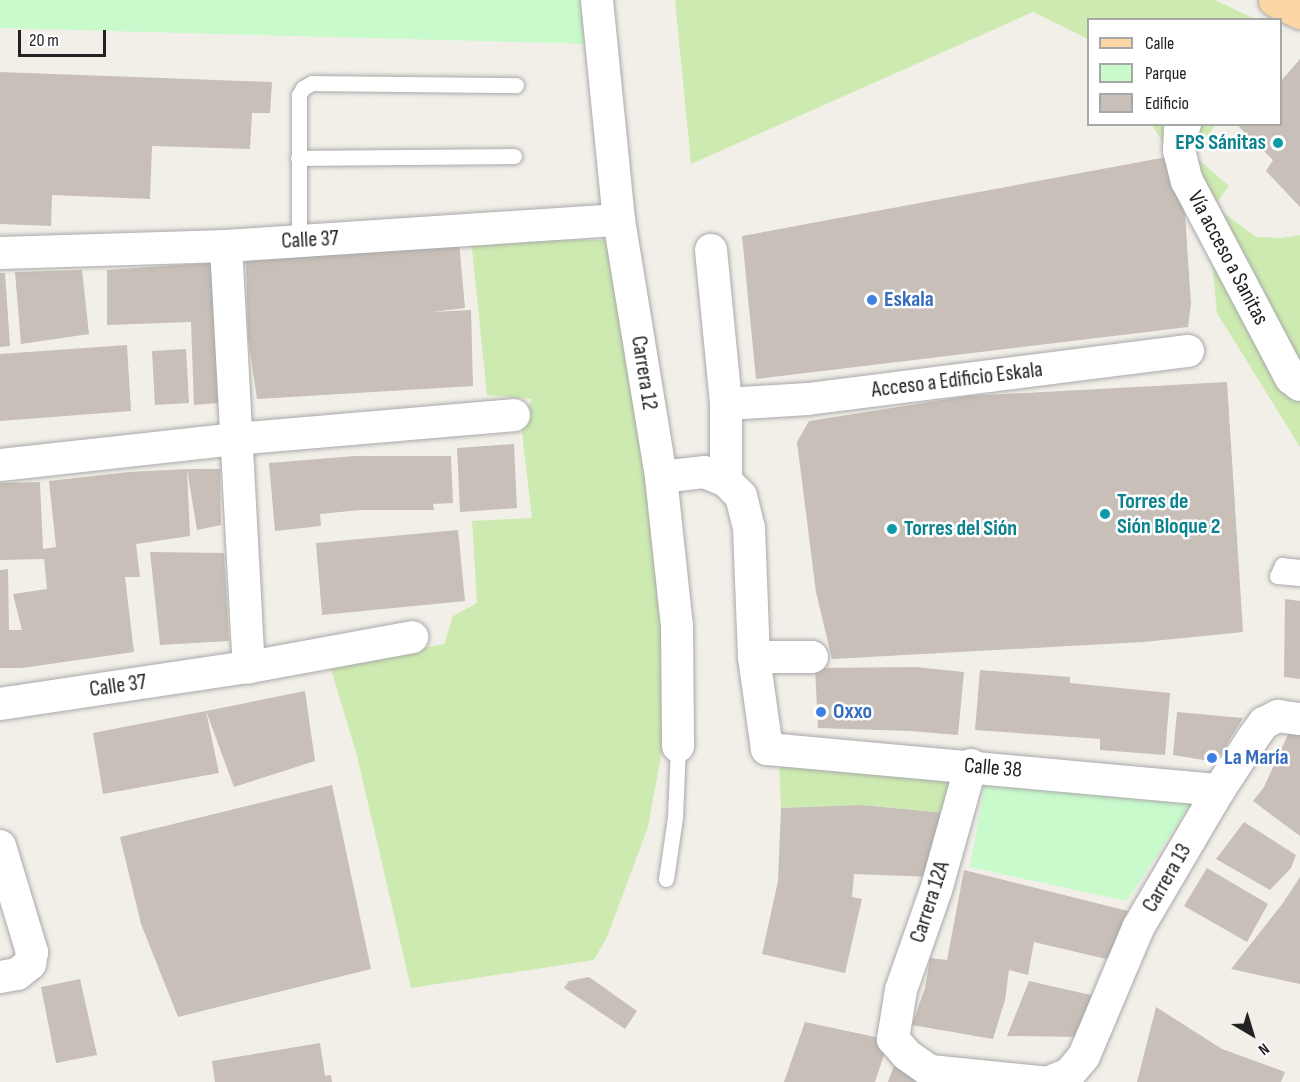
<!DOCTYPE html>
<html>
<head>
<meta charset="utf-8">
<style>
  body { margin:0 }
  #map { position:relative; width:1300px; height:1082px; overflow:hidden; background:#f2efe9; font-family:"Sofia Sans Condensed",sans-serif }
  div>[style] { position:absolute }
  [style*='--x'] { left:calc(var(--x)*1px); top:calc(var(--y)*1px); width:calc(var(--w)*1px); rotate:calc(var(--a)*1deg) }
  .grass>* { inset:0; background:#cdebb0 }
  .park>* { inset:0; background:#c8facc }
  .building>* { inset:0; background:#c7bfb8 }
  .roads { filter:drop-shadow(0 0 2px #a9a9a9) drop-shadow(0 0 2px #a9a9a9) }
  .service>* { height:15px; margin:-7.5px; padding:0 7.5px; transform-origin:7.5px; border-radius:7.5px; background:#fff }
  .minor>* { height:32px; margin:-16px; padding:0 16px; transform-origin:16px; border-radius:16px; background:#fff }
  .primary>* { height:33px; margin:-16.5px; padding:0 16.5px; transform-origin:16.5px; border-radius:16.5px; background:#fcd6a4 }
  .dots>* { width:16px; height:16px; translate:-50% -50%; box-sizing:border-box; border:3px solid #fff; border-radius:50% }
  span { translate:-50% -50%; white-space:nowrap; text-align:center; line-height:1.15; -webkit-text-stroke:5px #fff; paint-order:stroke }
  .culture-label { font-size:22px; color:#0d838f; font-weight:700 }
  .right { translate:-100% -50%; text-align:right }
  .left { translate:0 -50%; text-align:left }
  .street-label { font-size:22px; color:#222 }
  .shop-label { font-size:22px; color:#366cbe; font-weight:700 }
  .legend { position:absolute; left:1087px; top:18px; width:195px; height:108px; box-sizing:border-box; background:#fff; border:2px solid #a7a7a7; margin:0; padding:8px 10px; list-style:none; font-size:18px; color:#222 }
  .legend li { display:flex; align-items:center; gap:12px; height:30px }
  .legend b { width:30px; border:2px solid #a7a7a7 }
  .north { position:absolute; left:1222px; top:1004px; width:60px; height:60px; -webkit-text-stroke:4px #fff; paint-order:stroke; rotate:142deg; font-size:16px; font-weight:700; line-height:24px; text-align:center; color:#222 }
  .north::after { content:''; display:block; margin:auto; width:21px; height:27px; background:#222; clip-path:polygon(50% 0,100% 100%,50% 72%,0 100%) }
  .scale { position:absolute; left:18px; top:30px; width:88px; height:27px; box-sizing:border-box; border:3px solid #222; border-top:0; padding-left:8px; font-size:18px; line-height:21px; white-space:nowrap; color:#222; -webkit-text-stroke:4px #fff; paint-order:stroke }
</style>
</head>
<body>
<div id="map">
  <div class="grass">
    <i style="clip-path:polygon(675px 0,1215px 0,1255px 19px,1088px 20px,1088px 39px,1033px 12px,691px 164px)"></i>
    <i style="clip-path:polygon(1152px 125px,1216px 125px,1192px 154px,1229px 186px,1214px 206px,1256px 237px,1282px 238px,1300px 235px,1300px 447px,1217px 313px,1204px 184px,1172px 156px)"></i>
    <i style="clip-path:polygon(471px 239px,618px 240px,675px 679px,648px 827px,607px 937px,594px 960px,411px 988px,357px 756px,330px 666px,444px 644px,453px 616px,477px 603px,472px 521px,532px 518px,521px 425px,532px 399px,487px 395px)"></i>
    <i style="clip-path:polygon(779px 760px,950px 777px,946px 813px,861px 805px,781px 808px)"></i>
  </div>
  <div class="park">
    <i style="clip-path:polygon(0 0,586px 0,591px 44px,0 28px)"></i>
    <i style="clip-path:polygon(987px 773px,1194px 798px,1127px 901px,970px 867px)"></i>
  </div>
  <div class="building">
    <i style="clip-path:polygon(1300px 59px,1300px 207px,1266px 171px,1273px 160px,1239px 127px,1241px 124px,1281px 124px,1281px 81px)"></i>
    <i style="clip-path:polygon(0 72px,272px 82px,270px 113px,252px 113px,250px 149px,152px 146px,150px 199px,52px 195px,51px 226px,0 224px)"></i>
    <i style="clip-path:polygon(1172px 156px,1185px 214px,1191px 304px,1188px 327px,756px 379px,742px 236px)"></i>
    <i style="clip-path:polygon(459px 242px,465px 308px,431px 312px,471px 310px,473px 386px,257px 399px,248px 337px,246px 258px)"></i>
    <i style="clip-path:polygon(222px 262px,229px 402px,194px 405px,191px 322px,107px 325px,107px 270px)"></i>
    <i style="clip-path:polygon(82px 270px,89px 334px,21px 344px,15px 272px)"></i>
    <i style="clip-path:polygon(0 273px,5px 273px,10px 346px,0 347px)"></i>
    <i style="clip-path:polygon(127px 345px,131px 411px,0 421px,0 354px)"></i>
    <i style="clip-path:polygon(186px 349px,189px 403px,155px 405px,152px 351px)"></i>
    <i style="clip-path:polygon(1227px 382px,1243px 632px,1143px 642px,832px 659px,816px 592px,797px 442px,809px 421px,968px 396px)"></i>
    <i style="clip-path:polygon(514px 444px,517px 508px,460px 512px,457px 448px)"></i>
    <i style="clip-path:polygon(355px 456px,451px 456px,453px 503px,433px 504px,434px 510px,360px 510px,320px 514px,321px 526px,275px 531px,269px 463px)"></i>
    <i style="clip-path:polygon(187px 469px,220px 469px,221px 525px,197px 530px)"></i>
    <i style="clip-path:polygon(187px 469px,190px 536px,136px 544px,140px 577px,125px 577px,134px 652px,22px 668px,0 668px,0 570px,8px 569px,9px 630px,22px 630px,13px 594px,47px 589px,44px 559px,0 560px,0 483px,40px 482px,43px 549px,56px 547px,49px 481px,129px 472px)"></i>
    <i style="clip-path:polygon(458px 530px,465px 601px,322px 615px,316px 543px)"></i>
    <i style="clip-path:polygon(150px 552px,224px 553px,229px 641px,160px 645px)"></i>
    <i style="clip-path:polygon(1285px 599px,1300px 601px,1300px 679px,1284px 677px)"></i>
    <i style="clip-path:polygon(916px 667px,964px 672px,958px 735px,910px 731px,818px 728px,815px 668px)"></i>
    <i style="clip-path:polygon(980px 670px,1070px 677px,1070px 683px,1170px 693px,1165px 755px,1100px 750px,1100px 739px,975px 730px)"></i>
    <i style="clip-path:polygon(305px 691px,315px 761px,234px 787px,206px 711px)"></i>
    <i style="clip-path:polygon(206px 711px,219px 773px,103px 794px,93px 733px)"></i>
    <i style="clip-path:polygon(1177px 712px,1243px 718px,1216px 762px,1173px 755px)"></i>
    <i style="clip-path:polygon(1290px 730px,1300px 732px,1300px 836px,1253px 801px,1264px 787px)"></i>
    <i style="clip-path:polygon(332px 785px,371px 969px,178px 1017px,141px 924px,120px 837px)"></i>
    <i style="clip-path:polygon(861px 805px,946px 813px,933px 877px,854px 874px,852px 897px,862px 899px,845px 973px,762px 954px,778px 881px,781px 808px)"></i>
    <i style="clip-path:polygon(1244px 822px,1296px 855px,1291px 868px,1270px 890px,1216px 859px)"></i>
    <i style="clip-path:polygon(1207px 868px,1268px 904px,1247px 942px,1184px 906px)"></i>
    <i style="clip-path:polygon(964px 870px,1128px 911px,1111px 955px,1119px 962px,1034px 942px,1028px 975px,1009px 970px,1005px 1000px,993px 1039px,912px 1025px,925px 988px,930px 958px,947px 960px)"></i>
    <i style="clip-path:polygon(1300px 877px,1300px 984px,1231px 969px,1283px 903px)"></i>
    <i style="clip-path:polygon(589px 977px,637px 1011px,625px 1029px,564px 988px,569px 981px)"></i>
    <i style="clip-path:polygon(80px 979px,97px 1055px,56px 1063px,41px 987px)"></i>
    <i style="clip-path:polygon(1029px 981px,1095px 996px,1082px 1037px,1007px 1036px)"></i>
    <i style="clip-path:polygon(1156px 1007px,1222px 1049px,1285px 1072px,1281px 1082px,1137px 1082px)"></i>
    <i style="clip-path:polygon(805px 1022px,889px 1040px,875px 1082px,784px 1082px)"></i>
    <i style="clip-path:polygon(320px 1043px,325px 1076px,331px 1075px,332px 1082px,215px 1082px,212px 1061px)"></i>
    <i style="clip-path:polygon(898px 1054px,932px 1082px,888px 1082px)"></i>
  </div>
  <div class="roads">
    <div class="service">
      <i style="--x:298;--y:158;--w:216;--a:-0.5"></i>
      <i style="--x:299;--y:241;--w:146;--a:-90"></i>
      <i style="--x:299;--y:95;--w:8;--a:-60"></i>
      <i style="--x:303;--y:88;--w:10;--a:-29"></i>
      <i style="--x:312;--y:83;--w:204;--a:0.6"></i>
      <i style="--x:1300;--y:567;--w:18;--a:-174"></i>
      <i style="--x:1282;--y:565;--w:12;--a:114"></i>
      <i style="--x:1277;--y:576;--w:23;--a:5"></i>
      <i style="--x:666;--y:879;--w:63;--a:-81.7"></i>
      <i style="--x:675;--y:817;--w:71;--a:-87.6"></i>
    </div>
    <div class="minor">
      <i style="--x:597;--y:0;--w:221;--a:84.3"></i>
      <i style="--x:619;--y:220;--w:260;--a:80.7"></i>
      <i style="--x:661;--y:477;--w:150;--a:83.9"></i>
      <i style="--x:677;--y:626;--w:120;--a:89.5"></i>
      <i style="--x:1185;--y:124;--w:9;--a:126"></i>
      <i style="--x:1180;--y:131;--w:19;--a:93"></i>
      <i style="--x:1179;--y:150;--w:32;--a:76"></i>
      <i style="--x:1187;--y:181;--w:223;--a:62.2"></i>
      <i style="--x:1291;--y:378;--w:11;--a:38"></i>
      <i style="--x:226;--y:246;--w:422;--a:86.9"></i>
      <i style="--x:711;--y:250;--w:155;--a:84.4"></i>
      <i style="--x:726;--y:404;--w:77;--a:90"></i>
      <i style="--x:0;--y:253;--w:226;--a:-1.8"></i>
      <i style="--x:226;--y:246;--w:394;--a:-3.8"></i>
      <i style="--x:726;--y:404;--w:82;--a:-3.5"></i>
      <i style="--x:808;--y:399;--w:383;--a:-7.2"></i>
      <i style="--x:0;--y:465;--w:236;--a:-6.3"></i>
      <i style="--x:235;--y:439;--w:280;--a:-4.9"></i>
      <i style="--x:661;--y:477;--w:43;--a:-6.6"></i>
      <i style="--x:704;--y:472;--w:24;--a:22"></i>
      <i style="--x:726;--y:481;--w:21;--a:45"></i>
      <i style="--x:741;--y:496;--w:33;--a:76"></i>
      <i style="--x:749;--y:528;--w:129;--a:87.8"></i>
      <i style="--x:754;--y:657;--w:93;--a:82"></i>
      <i style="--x:767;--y:749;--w:454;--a:5.2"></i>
      <i style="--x:754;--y:657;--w:58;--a:0"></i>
      <i style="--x:0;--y:704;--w:252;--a:-8.5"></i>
      <i style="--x:249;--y:667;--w:166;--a:-10.4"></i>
      <i style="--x:971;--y:765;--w:130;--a:105.6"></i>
      <i style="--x:936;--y:890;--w:106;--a:109.3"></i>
      <i style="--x:901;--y:990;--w:50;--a:99.3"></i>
      <i style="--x:893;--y:1039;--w:21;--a:49"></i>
      <i style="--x:907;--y:1055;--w:28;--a:35"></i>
      <i style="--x:930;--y:1071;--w:112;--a:5.7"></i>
      <i style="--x:0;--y:846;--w:111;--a:73.2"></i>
      <i style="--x:32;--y:952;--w:12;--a:99"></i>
      <i style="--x:30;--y:964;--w:16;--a:142"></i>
      <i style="--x:17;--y:974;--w:17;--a:170"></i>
      <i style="--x:1049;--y:1082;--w:22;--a:-22"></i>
      <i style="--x:1069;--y:1074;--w:23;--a:-50"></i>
      <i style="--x:1084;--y:1056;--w:139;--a:-67.1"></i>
      <i style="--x:1138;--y:928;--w:160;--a:-59.6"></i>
      <i style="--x:1219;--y:790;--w:62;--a:-56.8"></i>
      <i style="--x:1253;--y:738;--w:19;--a:-54"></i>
      <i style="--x:1264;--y:723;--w:16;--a:-27"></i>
      <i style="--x:1278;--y:716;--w:22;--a:8"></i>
    </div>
    <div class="primary">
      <i style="--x:1275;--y:0;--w:28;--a:26"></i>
    </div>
  </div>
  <div class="dots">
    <i style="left:1278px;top:143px;background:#0f9aa8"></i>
    <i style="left:872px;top:300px;background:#3f7fe0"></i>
    <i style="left:1105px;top:514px;background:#0f9aa8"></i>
    <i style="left:892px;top:529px;background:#0f9aa8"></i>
    <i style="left:821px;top:712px;background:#3f7fe0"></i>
    <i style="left:1212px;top:758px;background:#3f7fe0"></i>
  </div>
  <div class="culture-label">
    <span class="right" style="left:1266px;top:143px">EPS Sánitas</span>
    <span class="left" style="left:1117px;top:514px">Torres de<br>Sión Bloque 2</span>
    <span class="left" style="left:904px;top:529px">Torres del Sión</span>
  </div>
  <div class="street-label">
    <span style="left:310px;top:240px;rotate:-3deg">Calle 37</span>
    <span style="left:1228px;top:258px;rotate:62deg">Vía acceso a Sanitas</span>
    <span style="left:644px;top:373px;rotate:81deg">Carrera 12</span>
    <span style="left:957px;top:380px;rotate:-7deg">Acceso a Edificio Eskala</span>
    <span style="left:118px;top:686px;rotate:-8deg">Calle 37</span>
    <span style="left:993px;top:768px;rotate:5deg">Calle 38</span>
    <span style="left:1167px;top:878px;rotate:-60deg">Carrera 13</span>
    <span style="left:930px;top:902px;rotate:-72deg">Carrera 12A</span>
  </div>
  <div class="shop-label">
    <span class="left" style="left:884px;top:300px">Eskala</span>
    <span class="left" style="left:833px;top:712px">Oxxo</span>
    <span class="left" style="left:1224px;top:758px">La María</span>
  </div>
  <ul class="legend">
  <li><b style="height:8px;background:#fcd6a4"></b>Calle</li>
  <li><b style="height:16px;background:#c8facc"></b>Parque</li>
  <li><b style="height:16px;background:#c7bfb8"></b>Edificio</li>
  </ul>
  <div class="north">N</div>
  <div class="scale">20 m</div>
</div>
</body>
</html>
